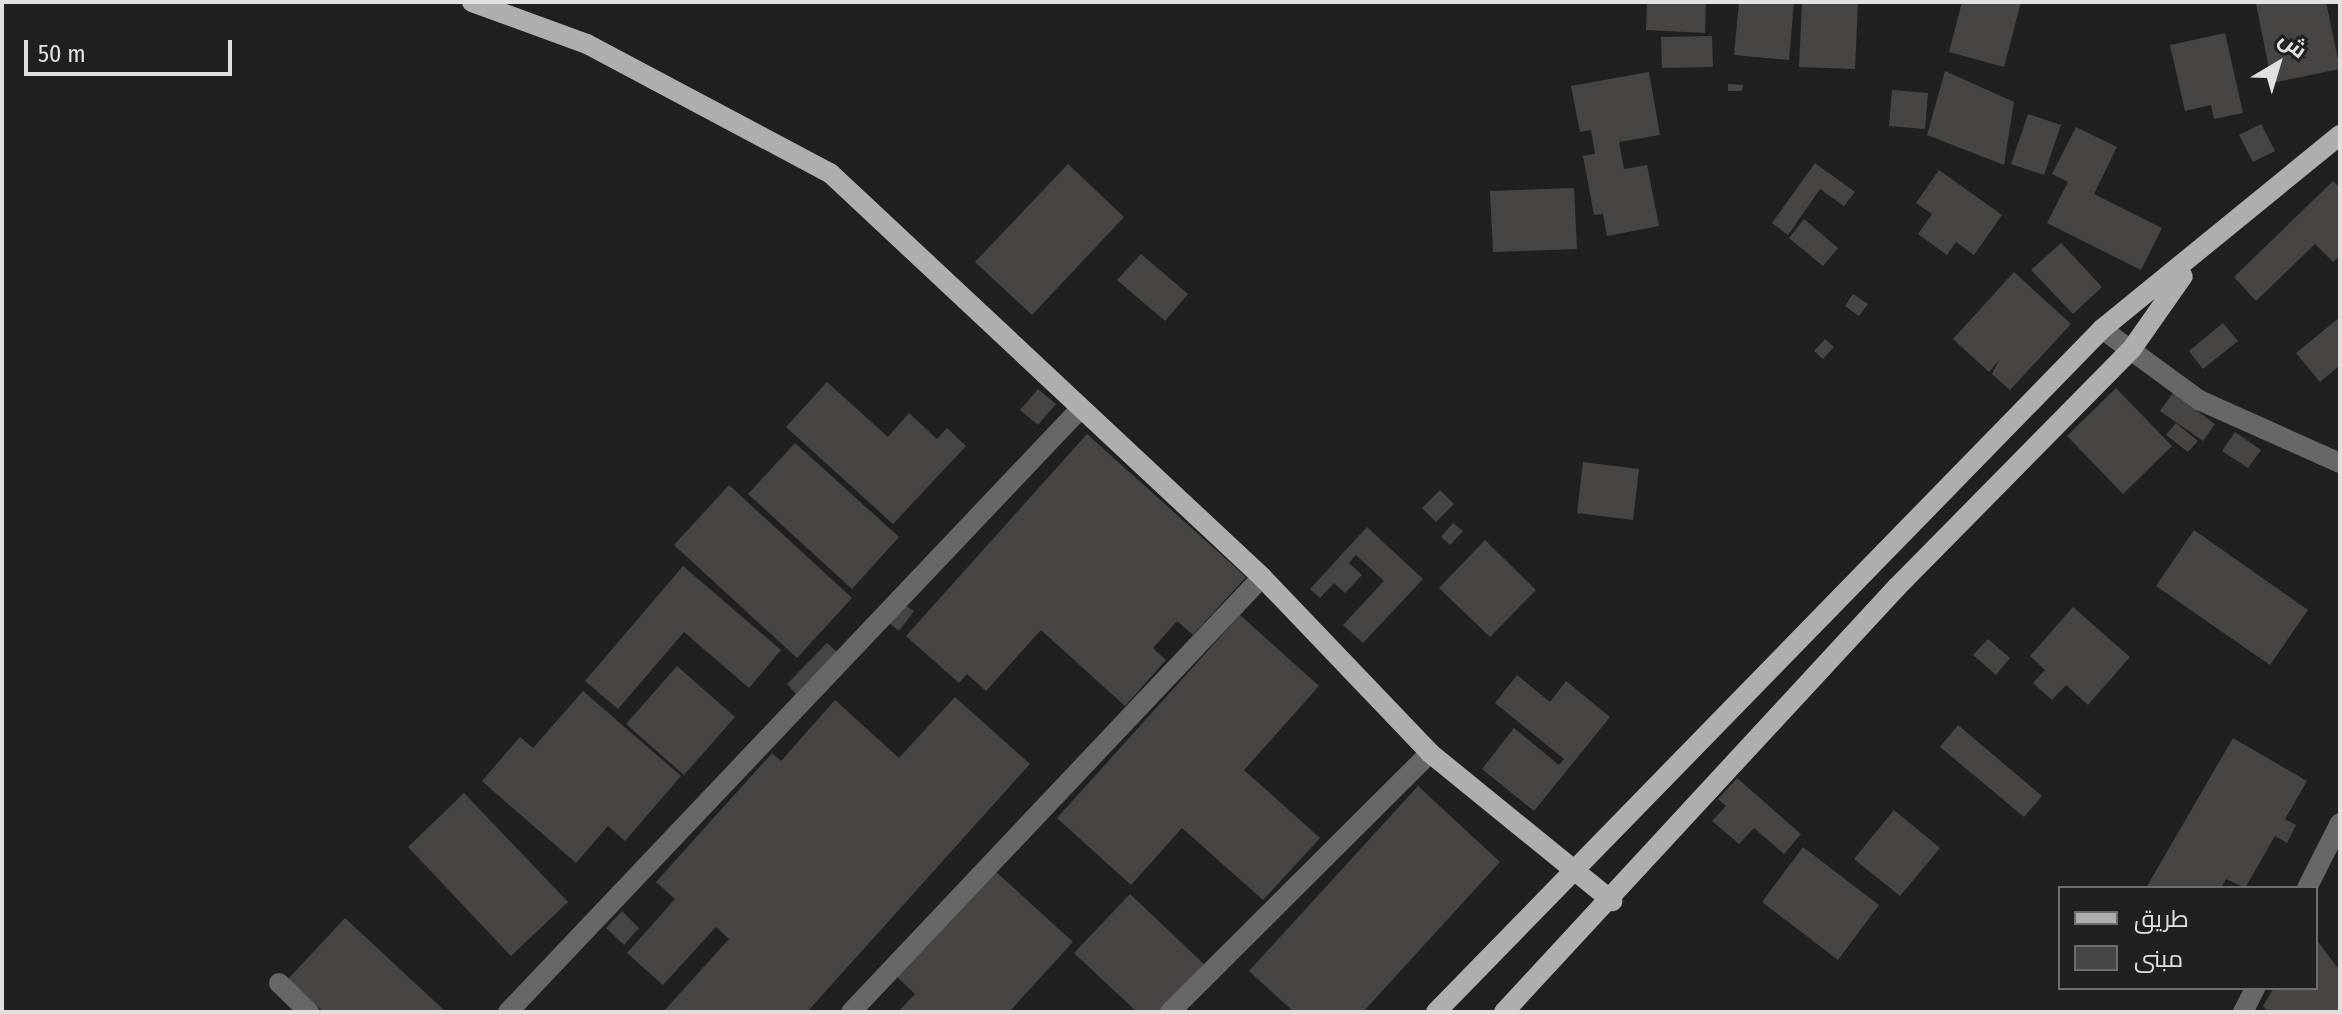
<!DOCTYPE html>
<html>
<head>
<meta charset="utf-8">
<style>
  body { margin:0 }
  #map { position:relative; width:2342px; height:1014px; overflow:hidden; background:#22201e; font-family:"Fira Sans Condensed",Cairo,sans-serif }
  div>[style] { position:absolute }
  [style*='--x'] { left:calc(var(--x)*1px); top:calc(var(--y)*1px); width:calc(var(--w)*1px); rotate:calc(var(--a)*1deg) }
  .building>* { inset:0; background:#474442 }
  .minor>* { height:20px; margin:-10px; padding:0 10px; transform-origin:10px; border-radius:10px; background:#686666 }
  .major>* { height:20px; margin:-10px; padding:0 10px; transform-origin:10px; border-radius:10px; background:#b0adad }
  span { translate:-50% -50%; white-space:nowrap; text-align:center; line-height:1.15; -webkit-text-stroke:8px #22201e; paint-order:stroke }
  .frame { position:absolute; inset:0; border:4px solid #e2e0df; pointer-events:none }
  .legend { position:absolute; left:2058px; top:886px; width:260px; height:104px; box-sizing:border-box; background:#22201e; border:2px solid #6f6d6b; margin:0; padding:10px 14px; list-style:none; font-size:24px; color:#e2e0df }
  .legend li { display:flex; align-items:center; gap:16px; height:40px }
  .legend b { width:40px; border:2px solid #6f6d6b }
  .north { position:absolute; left:2238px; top:24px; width:80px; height:80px; -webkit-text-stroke:6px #22201e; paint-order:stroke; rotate:38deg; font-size:22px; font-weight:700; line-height:32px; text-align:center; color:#e2e0df }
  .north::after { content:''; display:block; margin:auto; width:28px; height:36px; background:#e2e0df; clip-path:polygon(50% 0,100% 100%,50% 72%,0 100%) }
  .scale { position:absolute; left:24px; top:40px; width:208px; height:36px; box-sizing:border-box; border:4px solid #e2e0df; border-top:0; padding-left:10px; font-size:24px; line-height:28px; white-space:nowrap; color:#e2e0df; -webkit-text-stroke:6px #22201e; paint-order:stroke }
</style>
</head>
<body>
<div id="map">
  <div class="building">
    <i style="clip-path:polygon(1647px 2px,1706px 2px,1705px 33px,1646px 30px)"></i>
    <i style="clip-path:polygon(1739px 2px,1794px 2px,1789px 60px,1734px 55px)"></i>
    <i style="clip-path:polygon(1802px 2px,1858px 2px,1855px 69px,1799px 67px)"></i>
    <i style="clip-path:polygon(1962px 2px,2021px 2px,2004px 67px,1949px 52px)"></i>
    <i style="clip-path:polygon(2326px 2px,2340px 69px,2272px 83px,2256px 4px)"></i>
    <i style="clip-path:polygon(2225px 33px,2243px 113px,2214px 119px,2211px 105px,2185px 111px,2170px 45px)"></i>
    <i style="clip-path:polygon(1712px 36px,1713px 67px,1662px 68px,1661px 37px)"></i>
    <i style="clip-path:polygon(1945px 71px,2014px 102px,2004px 165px,1927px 135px)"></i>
    <i style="clip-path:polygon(1649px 72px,1660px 135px,1619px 142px,1624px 169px,1647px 165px,1659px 226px,1607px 236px,1603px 214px,1594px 215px,1583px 156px,1595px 154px,1591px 130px,1580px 132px,1571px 86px)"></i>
    <i style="clip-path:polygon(1728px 84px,1743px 85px,1742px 91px,1728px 91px)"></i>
    <i style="clip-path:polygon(1892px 90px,1928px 93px,1925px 129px,1889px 126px)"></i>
    <i style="clip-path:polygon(2028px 114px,2061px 125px,2044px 175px,2011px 164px)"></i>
    <i style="clip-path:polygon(2261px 124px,2275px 151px,2253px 162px,2239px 135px)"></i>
    <i style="clip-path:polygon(2076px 127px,2117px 147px,2094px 194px,2162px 228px,2141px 270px,2047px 223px,2068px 182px,2052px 174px)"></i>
    <i style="clip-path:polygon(1815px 163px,1855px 192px,1844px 206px,1820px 189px,1788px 235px,1772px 223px)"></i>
    <i style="clip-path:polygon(1068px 164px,1124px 217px,1032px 315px,975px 262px)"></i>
    <i style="clip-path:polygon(1939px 170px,2002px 215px,1974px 255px,1956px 242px,1947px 255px,1918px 234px,1932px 214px,1916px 203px)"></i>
    <i style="clip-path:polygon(2333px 181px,2340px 188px,2340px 256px,2333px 262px,2315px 244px,2256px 301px,2234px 277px)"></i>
    <i style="clip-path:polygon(1574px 188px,1577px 249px,1493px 252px,1490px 191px)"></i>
    <i style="clip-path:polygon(1804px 219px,1838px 248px,1823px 266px,1789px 238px)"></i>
    <i style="clip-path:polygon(2061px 243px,2102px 287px,2073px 314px,2031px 270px)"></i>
    <i style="clip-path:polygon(1141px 254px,1188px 294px,1165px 321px,1117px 280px)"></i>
    <i style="clip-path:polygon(2014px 272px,2071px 324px,2010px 390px,1992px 374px,1999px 360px,1989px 372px,1953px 339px)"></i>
    <i style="clip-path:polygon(1853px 294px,1868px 304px,1859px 316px,1845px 306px)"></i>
    <i style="clip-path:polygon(2340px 317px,2340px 365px,2320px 382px,2296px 353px)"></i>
    <i style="clip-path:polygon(2223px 323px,2238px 341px,2203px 369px,2189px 351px)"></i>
    <i style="clip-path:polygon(1825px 339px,1834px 347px,1823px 359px,1814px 351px)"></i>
    <i style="clip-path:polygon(827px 382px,888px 437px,909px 413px,937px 439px,947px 428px,966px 446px,893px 524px,786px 427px)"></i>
    <i style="clip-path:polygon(2116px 388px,2172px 446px,2123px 494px,2067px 436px)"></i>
    <i style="clip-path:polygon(1038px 389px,1056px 404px,1038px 425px,1020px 410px)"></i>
    <i style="clip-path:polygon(2173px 393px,2215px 424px,2203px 441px,2160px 411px)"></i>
    <i style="clip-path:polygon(2176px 423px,2198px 441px,2188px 452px,2166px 435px)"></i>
    <i style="clip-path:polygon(2235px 432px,2261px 450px,2248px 468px,2222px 451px)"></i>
    <i style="clip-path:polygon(1087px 434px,1246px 577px,1193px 635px,1177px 621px,1153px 648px,1166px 660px,1125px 706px,1041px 630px,986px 691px,967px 674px,959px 683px,906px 636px)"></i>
    <i style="clip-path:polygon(795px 443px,899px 537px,852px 589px,748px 494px)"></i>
    <i style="clip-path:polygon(1583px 462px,1639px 469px,1633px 520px,1577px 513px)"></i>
    <i style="clip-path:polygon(729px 485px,852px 598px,797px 658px,674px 545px)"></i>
    <i style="clip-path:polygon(1440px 490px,1454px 504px,1436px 522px,1422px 508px)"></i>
    <i style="clip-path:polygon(1453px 523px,1463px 531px,1450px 545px,1441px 537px)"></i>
    <i style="clip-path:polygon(1367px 527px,1423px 579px,1363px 643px,1343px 625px,1384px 581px,1356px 555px,1349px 563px,1362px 575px,1345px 593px,1334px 583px,1320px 598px,1310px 589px)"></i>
    <i style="clip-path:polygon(2194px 530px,2308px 610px,2270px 665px,2156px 586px)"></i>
    <i style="clip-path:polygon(1485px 540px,1536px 590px,1490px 637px,1439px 588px)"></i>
    <i style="clip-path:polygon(683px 566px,781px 650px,749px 688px,684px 632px,618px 709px,585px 681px)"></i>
    <i style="clip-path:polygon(903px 604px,914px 611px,899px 631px,889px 623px)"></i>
    <i style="clip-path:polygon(2073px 607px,2130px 657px,2088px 705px,2066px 685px,2052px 700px,2033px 683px,2045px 670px,2030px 656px)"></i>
    <i style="clip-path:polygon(1240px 615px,1319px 686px,1244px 770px,1320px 838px,1263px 900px,1182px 828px,1131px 885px,1057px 818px)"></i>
    <i style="clip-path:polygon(1988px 639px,2010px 658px,1996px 675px,1973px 655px)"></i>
    <i style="clip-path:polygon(827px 643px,837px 652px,796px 694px,787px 684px)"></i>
    <i style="clip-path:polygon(677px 666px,735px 717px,684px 775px,626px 724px)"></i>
    <i style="clip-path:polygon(1517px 675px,1550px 702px,1566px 681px,1610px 717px,1534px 811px,1482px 769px,1514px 728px,1559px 765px,1564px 759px,1495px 703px)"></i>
    <i style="clip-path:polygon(583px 691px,681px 776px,625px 841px,608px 826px,576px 863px,482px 781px,520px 737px,533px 748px)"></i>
    <i style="clip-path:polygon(955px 697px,1030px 764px,807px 1012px,663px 1012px,729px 939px,716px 927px,663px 985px,627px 953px,675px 899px,656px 882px,772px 753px,781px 761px,835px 700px,899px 758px)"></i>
    <i style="clip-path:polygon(1958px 725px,2042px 796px,2024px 817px,1940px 747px)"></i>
    <i style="clip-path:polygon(2233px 738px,2307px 781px,2285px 819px,2296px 825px,2287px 843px,2275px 836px,2245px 888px,2226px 879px,2221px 888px,2146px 888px)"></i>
    <i style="clip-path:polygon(1737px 778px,1801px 834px,1784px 854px,1754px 828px,1739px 844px,1712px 821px,1726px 806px,1718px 799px)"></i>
    <i style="clip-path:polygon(1418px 786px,1500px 862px,1363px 1012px,1294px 1012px,1249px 971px)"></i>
    <i style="clip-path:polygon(464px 793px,568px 902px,511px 956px,408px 847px)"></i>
    <i style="clip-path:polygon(1894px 810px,1940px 848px,1900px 896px,1854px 859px)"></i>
    <i style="clip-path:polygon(1803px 847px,1879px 905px,1838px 960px,1762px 902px)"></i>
    <i style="clip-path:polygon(994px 870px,1073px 942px,1009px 1012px,898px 1012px,915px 994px,897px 977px)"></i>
    <i style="clip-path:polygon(1130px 894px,1205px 965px,1161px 1012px,1137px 1012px,1074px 953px)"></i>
    <i style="clip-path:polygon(622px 911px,639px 928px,624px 945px,606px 928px)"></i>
    <i style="clip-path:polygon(345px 918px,446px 1012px,324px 1012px,288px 979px)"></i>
    <i style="clip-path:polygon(2316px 939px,2340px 971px,2340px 1012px,2268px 1012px,2263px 1006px,2274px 988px,2316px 988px)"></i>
  </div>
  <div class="minor">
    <i style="--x:2102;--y:329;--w:120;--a:36.2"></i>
    <i style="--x:2199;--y:400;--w:154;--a:24.1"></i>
    <i style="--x:2307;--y:888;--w:73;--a:-63.1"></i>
    <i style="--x:279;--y:983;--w:42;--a:44"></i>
    <i style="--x:508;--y:1012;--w:831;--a:-46.51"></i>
    <i style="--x:851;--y:1012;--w:598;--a:-46.62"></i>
    <i style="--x:1170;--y:1012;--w:367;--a:-44.9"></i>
    <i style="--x:2243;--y:1012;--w:27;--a:-63"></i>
  </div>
  <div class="major">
    <i style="--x:472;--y:2;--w:122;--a:20.1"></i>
    <i style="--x:587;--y:44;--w:275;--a:28"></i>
    <i style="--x:830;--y:173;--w:591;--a:43.08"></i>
    <i style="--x:1262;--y:577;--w:243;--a:46.3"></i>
    <i style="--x:1430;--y:753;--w:235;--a:39.1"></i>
    <i style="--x:1436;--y:1012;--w:954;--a:-45.72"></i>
    <i style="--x:2102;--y:329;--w:307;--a:-39.2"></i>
    <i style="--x:1504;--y:1012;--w:579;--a:-47.24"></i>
    <i style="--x:1897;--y:587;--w:333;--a:-45.4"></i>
    <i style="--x:2131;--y:350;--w:90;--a:-54.9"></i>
  </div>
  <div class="frame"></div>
  <ul class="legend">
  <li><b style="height:10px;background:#b0adad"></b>طريق</li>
  <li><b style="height:22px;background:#474442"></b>مبنى</li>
  </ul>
  <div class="north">ش</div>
  <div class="scale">50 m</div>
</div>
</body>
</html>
